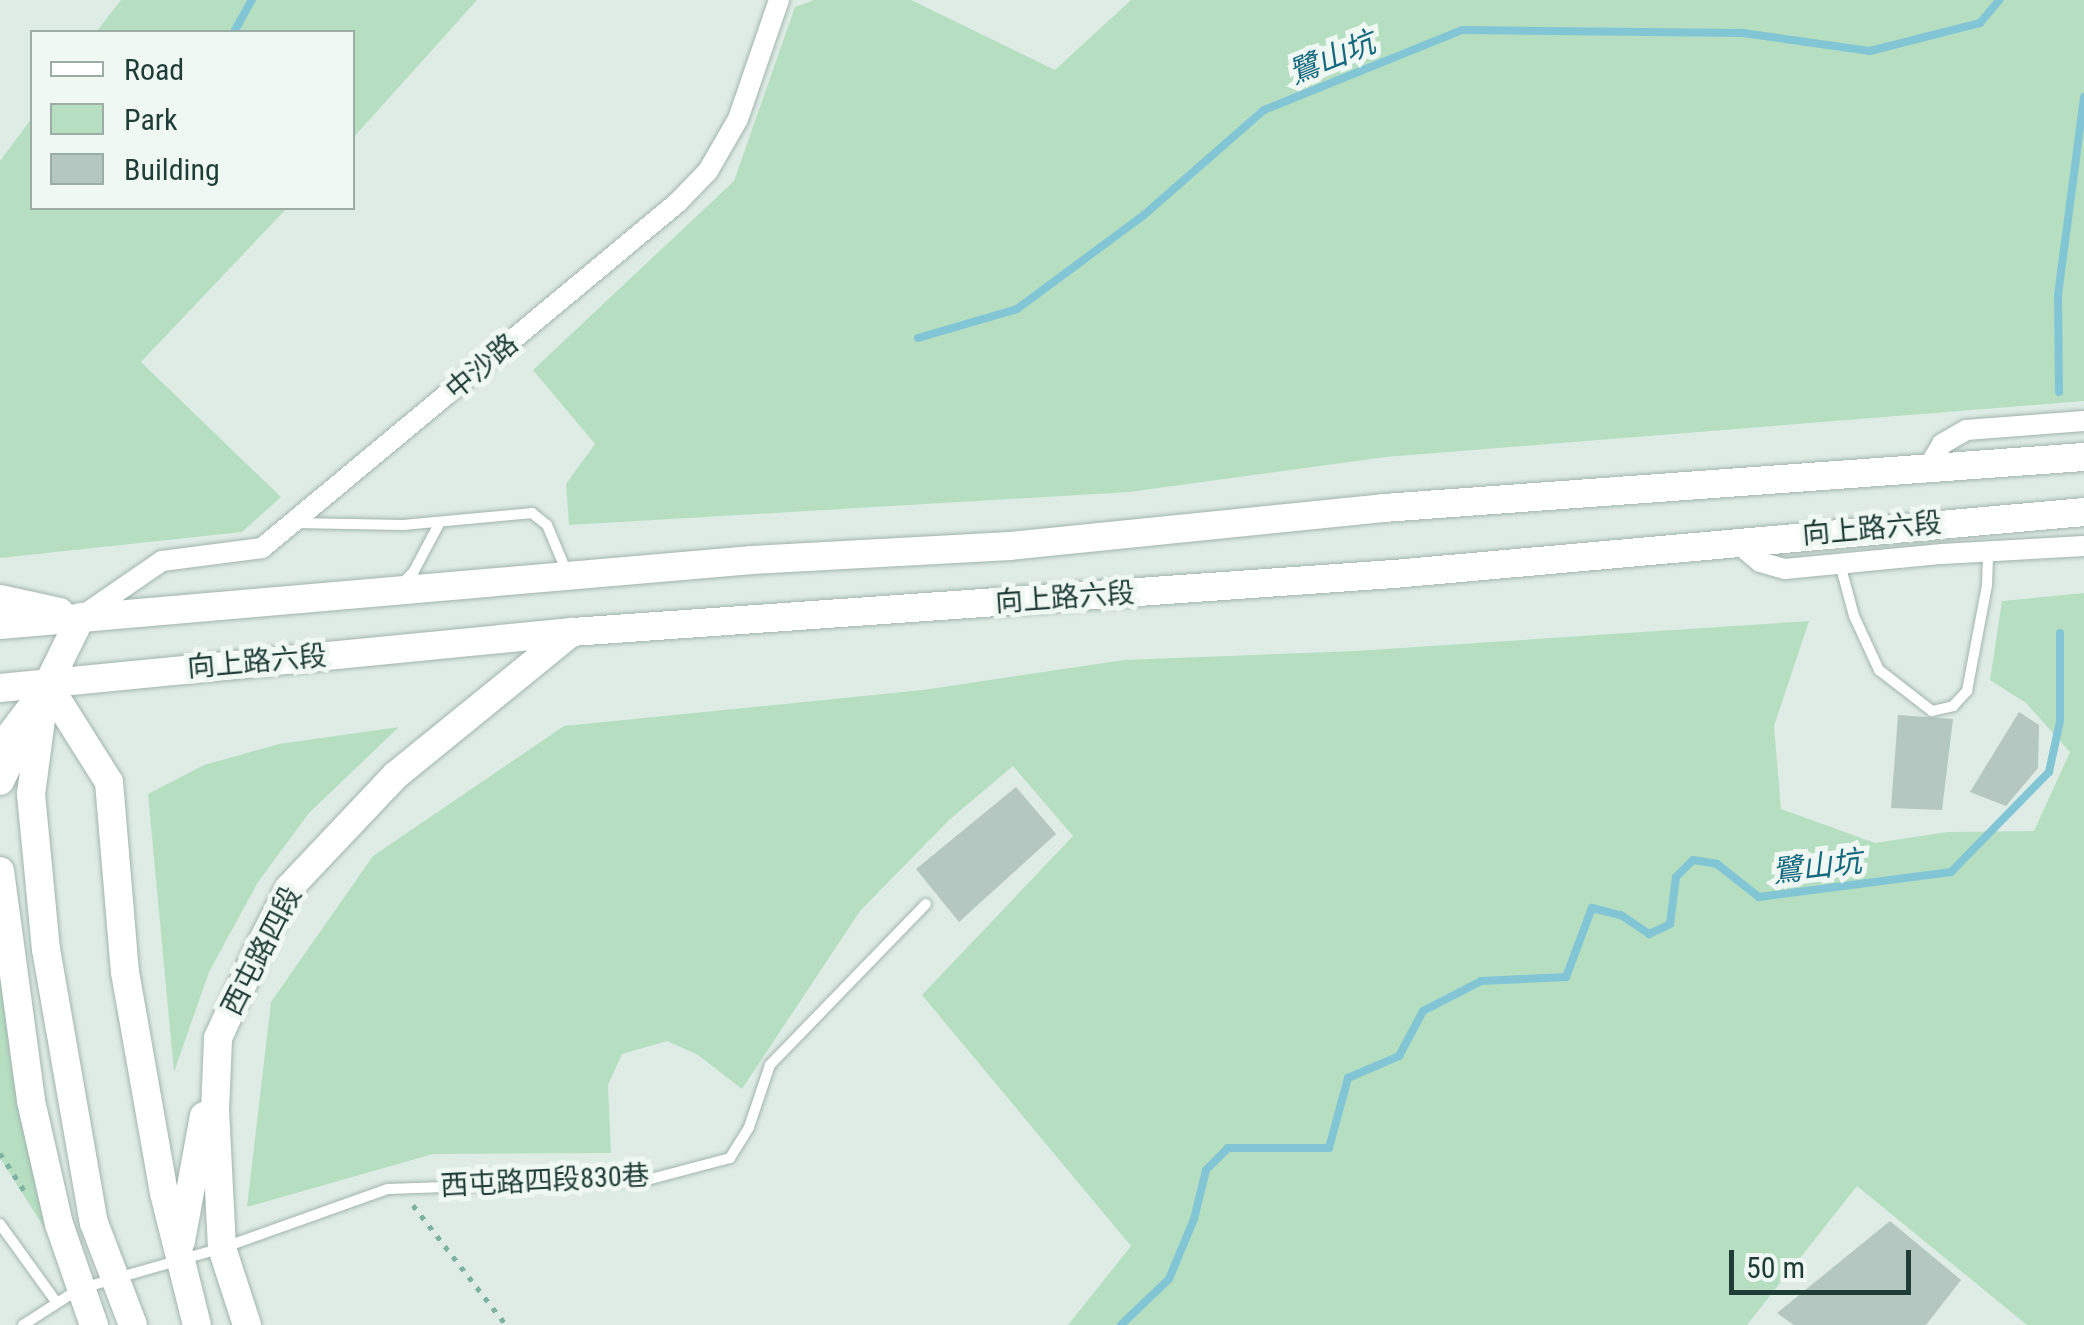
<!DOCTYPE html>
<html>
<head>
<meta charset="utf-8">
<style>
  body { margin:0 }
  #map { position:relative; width:2084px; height:1325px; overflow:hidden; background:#dfece6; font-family:"Roboto Condensed","Noto Sans TC",sans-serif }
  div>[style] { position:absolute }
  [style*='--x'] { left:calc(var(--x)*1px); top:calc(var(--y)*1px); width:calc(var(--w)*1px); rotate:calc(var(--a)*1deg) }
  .green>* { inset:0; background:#b6dfc2 }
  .stream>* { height:8px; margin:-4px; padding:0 4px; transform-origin:4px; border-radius:4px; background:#82c6d6 }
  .building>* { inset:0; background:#b4c7c0 }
  .path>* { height:5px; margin-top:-2.5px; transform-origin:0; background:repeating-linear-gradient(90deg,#7db2a3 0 5px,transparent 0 13px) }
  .roads { filter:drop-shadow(0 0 2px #a2b4ae) drop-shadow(0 0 2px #a2b4ae) }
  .lane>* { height:10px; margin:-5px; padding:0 5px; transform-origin:5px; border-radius:5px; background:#fff }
  .street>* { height:20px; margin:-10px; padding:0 10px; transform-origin:10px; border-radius:10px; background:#fff }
  .secondary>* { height:28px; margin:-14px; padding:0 14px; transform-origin:14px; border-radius:14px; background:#fff }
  span { translate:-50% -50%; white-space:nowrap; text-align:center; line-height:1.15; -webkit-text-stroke:10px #f0f8f4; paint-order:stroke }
  .street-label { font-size:28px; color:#1f3d36 }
  .water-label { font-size:30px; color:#14687e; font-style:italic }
  .legend { position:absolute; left:30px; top:30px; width:325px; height:180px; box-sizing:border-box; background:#f0f8f4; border:2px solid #9cada8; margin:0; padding:12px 18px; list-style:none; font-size:30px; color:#1f3d36 }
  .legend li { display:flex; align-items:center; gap:20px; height:50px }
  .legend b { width:50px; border:2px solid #9cada8 }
  .scale { position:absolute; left:1729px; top:1250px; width:182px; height:45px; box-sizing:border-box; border:5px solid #1f3d36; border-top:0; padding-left:12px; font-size:30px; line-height:35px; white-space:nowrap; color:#1f3d36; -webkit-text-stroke:8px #f0f8f4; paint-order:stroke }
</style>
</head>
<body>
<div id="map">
  <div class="green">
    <i style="clip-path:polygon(121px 0,477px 0,353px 138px,352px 32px,96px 32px)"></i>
    <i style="clip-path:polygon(814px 0,911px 0,1055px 70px,1131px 0,2084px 0,2084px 401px,1386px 457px,1129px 492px,569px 525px,566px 484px,595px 444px,533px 370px,734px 181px,795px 7px)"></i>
    <i style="clip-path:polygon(32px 118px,32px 208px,287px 208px,141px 362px,281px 497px,242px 532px,0 558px,0 161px)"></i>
    <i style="clip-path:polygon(2084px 593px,2084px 1325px,2027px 1325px,1857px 1186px,1747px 1325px,1068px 1325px,1131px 1246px,922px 995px,1073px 836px,1013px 766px,949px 820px,860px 911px,742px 1089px,698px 1055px,667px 1041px,622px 1054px,608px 1085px,611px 1153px,433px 1154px,247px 1207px,271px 1002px,373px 856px,564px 726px,923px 690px,1124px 660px,1355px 651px,1809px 621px,1774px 726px,1781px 809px,1875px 843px,1947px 832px,2034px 831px,2070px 752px,2026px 703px,1990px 680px,2002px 601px)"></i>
    <i style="clip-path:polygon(399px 727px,309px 813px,258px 882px,209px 972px,174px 1072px,148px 794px,204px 765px,279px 744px)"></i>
    <i style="clip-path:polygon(0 974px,12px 1074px,42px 1205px,56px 1246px,0 1158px)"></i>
  </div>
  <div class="stream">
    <i style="--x:234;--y:32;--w:37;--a:-61"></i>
    <i style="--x:918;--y:338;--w:103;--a:-16.3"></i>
    <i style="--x:1017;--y:309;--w:158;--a:-36.5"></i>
    <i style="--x:1144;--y:215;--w:159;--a:-41.2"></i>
    <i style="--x:1264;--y:110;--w:214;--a:-22"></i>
    <i style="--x:1462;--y:30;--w:281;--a:0.6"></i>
    <i style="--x:1743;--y:33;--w:128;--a:8.1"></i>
    <i style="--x:1870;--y:51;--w:114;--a:-14.3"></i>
    <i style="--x:1980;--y:23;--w:30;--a:-50"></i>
    <i style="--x:2059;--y:392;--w:97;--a:-90.6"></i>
    <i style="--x:2058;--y:295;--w:200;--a:-82.5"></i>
    <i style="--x:1121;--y:1325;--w:66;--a:-43.8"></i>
    <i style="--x:1169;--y:1279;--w:65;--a:-67.4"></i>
    <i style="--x:1194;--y:1219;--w:50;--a:-76.2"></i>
    <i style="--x:1206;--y:1170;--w:31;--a:-45"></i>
    <i style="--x:1228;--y:1148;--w:101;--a:0"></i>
    <i style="--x:1329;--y:1148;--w:73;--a:-74.8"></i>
    <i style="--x:1348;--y:1078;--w:56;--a:-23.3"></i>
    <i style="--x:1399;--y:1056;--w:51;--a:-61.9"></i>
    <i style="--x:1423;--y:1011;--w:65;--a:-27.3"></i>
    <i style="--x:1481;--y:981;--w:85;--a:-2.7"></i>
    <i style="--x:1566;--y:977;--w:74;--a:-69.4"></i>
    <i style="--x:1592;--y:908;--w:30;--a:14"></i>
    <i style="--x:1621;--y:915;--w:34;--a:34"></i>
    <i style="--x:1649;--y:934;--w:23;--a:-25"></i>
    <i style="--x:1670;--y:924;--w:47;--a:-82.7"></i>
    <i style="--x:1676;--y:877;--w:24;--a:-45"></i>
    <i style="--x:1693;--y:860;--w:24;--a:9"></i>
    <i style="--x:1717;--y:864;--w:53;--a:38.2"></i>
    <i style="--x:1759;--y:897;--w:194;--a:-7.4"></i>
    <i style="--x:1951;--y:872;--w:140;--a:-45.6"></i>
    <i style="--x:2049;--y:772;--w:52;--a:-77.8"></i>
    <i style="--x:2060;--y:721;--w:88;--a:-90"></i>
  </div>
  <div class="building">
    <i style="clip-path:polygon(2019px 712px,2039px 725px,2038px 768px,2006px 806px,1970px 792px)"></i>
    <i style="clip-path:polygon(1898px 715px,1953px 719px,1942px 810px,1891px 808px)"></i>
    <i style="clip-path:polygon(1016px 787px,1056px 834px,959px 922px,916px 869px)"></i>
    <i style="clip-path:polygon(1890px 1221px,1961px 1280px,1926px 1325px,1794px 1325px,1777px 1313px)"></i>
  </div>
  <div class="path">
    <i style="--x:0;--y:1153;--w:46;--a:57.3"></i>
    <i style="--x:413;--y:1205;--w:152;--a:52.2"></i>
  </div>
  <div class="roads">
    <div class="lane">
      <i style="--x:296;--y:523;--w:107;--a:1.1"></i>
      <i style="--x:403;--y:525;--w:130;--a:-5.3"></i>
      <i style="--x:532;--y:513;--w:19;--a:39"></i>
      <i style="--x:547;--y:525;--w:54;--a:67.2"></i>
      <i style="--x:1840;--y:564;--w:54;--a:74.9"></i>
      <i style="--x:1854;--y:616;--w:60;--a:65.2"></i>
      <i style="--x:1879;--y:670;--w:67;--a:37.7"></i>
      <i style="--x:1932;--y:711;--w:22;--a:-13"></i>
      <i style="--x:1953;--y:706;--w:21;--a:-47"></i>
      <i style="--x:1967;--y:691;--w:108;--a:-79.3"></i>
      <i style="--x:1987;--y:585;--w:35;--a:-88"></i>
      <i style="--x:402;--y:584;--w:18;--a:-47"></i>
      <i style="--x:414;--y:571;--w:55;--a:-62"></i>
      <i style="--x:0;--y:1224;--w:97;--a:54.2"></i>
      <i style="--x:23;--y:1325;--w:67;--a:-32.7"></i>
      <i style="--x:79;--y:1289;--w:149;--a:-16"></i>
      <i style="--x:222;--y:1248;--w:176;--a:-19.6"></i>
      <i style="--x:388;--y:1189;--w:259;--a:-2"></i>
      <i style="--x:647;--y:1180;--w:86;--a:-14.8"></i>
      <i style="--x:730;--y:1158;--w:36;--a:-58"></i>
      <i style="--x:749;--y:1127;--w:65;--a:-71.3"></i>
      <i style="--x:770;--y:1065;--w:224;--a:-45.9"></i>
    </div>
    <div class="street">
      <i style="--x:1929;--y:466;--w:26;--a:-59"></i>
      <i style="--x:1942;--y:444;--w:28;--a:-30"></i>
      <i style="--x:1966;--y:430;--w:118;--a:-4.4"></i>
      <i style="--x:1734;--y:540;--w:34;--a:40"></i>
      <i style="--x:1760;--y:562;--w:26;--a:16"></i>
      <i style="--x:1785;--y:569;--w:158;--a:-5.5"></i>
      <i style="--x:1942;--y:554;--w:142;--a:-3.2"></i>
      <i style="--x:82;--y:616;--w:97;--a:-34.5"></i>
      <i style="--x:162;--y:561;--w:101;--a:-7.4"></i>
      <i style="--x:262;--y:548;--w:540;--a:-39.74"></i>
      <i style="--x:677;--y:203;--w:45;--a:-45.9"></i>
      <i style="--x:708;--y:171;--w:60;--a:-60"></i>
      <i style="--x:738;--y:119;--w:126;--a:-71"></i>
      <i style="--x:0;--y:742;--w:43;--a:-52.6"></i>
    </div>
    <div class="secondary">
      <i style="--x:0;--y:599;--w:61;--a:12.2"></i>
      <i style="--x:0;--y:625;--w:755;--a:-4.94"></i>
      <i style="--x:752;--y:560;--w:258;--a:-3.1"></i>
      <i style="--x:1010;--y:546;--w:376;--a:-5.8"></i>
      <i style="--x:1384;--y:508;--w:702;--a:-4.17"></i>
      <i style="--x:46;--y:682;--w:118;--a:57.8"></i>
      <i style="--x:109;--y:782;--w:191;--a:85.2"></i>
      <i style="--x:125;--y:972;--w:224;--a:80"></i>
      <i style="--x:164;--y:1193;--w:136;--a:76"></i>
      <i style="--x:46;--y:682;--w:113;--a:97.6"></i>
      <i style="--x:31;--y:794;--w:156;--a:84.5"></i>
      <i style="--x:46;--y:949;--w:278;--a:80.1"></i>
      <i style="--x:94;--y:1223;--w:109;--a:69.1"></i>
      <i style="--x:0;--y:688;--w:575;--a:-5.59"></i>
      <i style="--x:572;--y:632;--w:824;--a:-4.04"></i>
      <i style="--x:1394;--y:574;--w:693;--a:-5.13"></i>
      <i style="--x:0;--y:781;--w:183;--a:-63.7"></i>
      <i style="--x:0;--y:871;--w:232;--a:82.3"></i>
      <i style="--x:31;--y:1101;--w:126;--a:77.2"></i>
      <i style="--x:59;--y:1224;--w:107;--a:70.9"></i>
      <i style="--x:181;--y:1241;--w:127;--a:-79.6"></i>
      <i style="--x:247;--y:1325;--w:81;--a:-108"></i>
      <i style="--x:222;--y:1248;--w:137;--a:-92.9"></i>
      <i style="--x:215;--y:1111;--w:73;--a:-87.6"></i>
      <i style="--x:218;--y:1038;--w:99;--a:-65.5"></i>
      <i style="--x:259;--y:948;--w:68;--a:-63.1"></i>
      <i style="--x:290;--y:887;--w:154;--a:-46.6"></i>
      <i style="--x:396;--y:775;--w:227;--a:-39.1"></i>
    </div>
  </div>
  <div class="street-label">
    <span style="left:482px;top:367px;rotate:-40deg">中沙路</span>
    <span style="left:1872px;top:529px;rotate:-5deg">向上路六段</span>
    <span style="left:1065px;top:598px;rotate:-4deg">向上路六段</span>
    <span style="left:257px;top:662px;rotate:-5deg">向上路六段</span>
    <span style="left:262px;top:951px;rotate:-63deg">西屯路四段</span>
    <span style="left:545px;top:1181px;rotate:-3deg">西屯路四段830巷</span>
  </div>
  <div class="water-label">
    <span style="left:1332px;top:58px;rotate:-22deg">鷺山坑</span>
    <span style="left:1817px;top:867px;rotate:-7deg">鷺山坑</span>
  </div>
  <ul class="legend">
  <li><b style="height:12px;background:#fff"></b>Road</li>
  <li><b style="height:28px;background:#b6dfc2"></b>Park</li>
  <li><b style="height:28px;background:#b4c7c0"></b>Building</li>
  </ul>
  <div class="scale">50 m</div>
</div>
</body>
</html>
